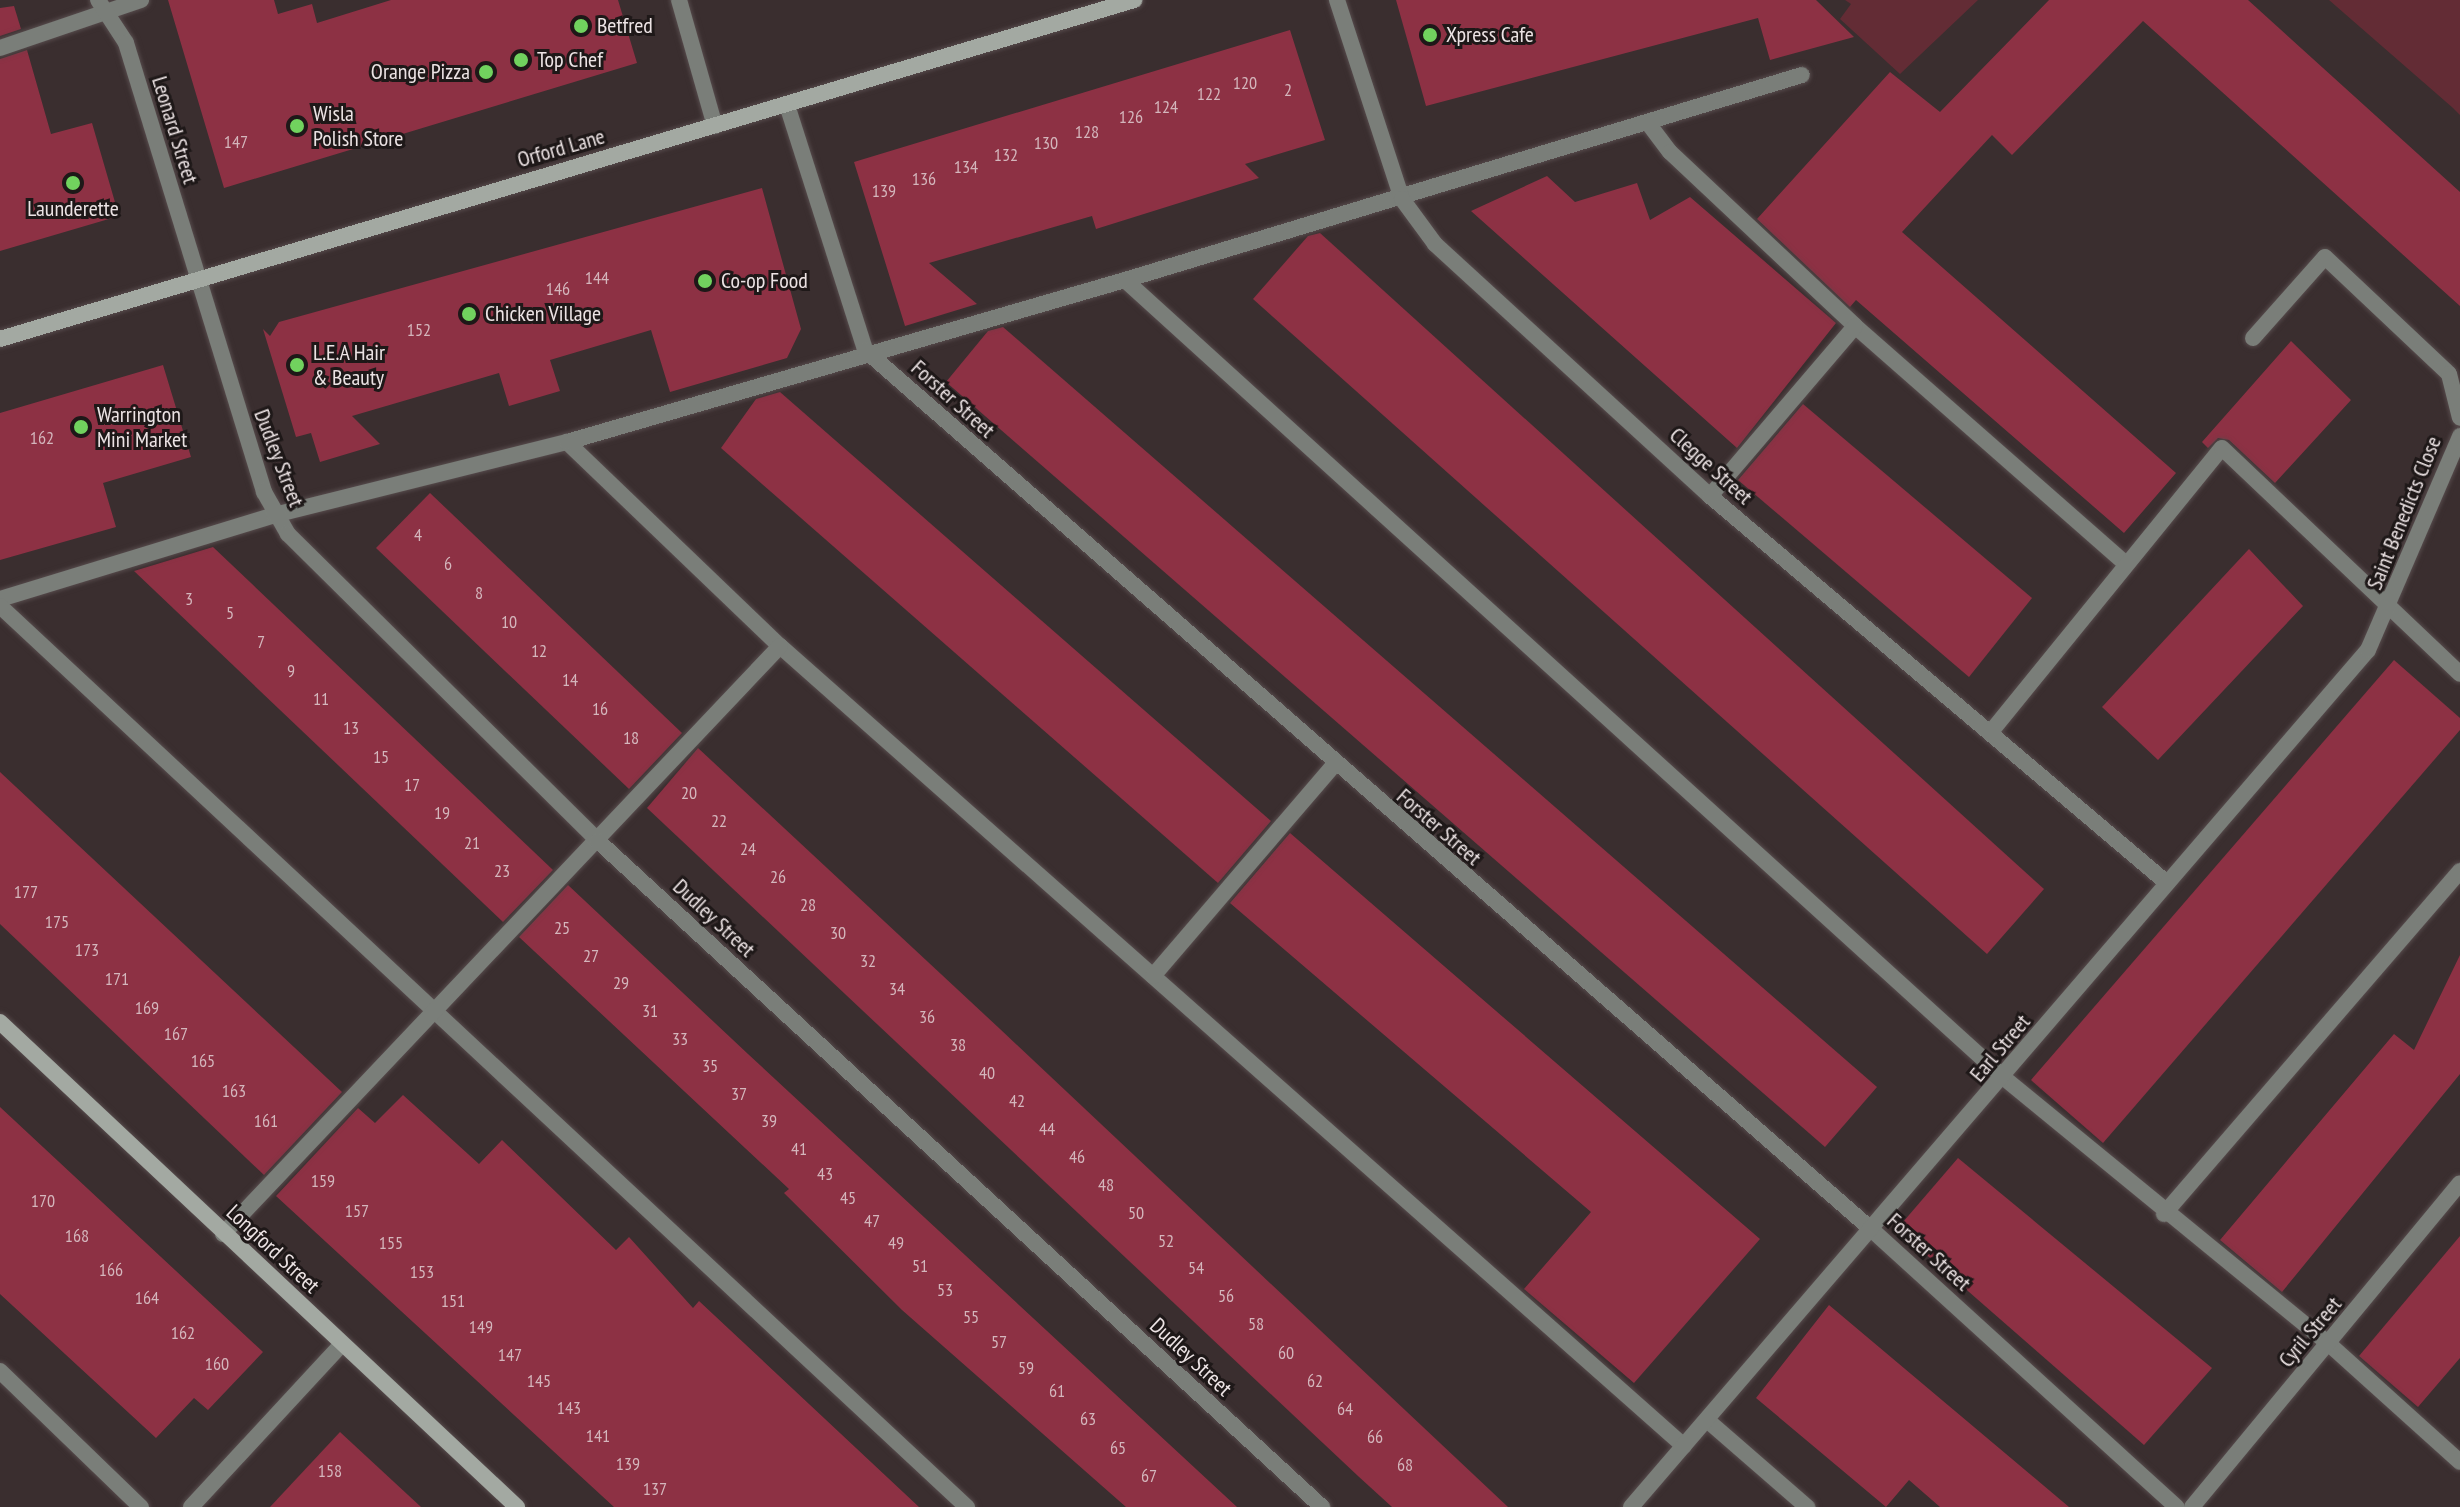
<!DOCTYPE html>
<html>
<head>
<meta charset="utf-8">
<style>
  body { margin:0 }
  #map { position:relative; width:2460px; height:1507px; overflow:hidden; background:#3a2e2f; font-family:"PT Sans Narrow",sans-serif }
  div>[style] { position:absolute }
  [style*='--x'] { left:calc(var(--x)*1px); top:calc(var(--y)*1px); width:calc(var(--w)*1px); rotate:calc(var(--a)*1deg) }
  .green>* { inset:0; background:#632c35 }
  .building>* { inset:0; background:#8d3144 }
  .roads { filter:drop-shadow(0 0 2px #564b4c) drop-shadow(0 0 2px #564b4c) }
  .lane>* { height:16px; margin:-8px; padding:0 8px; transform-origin:8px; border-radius:8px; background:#7a7e79 }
  .street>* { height:16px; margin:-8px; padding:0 8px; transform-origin:8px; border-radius:8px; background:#7a7e79 }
  .secondary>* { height:16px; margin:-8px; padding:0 8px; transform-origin:8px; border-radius:8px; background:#a3a9a2 }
  .dots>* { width:22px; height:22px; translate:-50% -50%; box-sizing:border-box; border:4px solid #1e1818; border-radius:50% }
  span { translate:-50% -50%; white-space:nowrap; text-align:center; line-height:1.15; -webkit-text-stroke:6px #1e1818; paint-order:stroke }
  .number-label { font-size:18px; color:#d4b6bc }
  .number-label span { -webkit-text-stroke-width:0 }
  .poi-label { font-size:22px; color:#ece3e4 }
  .left { translate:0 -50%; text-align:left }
  .right { translate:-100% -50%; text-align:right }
  .street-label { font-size:22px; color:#ece3e4 }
</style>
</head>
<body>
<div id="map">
  <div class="green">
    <i style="clip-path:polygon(1845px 0,1978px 0,1900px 74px,1840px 19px,1851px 4px)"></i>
    <i style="clip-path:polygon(2329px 0,2460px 0,2460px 115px,2453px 108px)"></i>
  </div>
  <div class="building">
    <i style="clip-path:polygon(168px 0,274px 0,278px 14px,312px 4px,317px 23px,391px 0,618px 0,637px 63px,224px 188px)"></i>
    <i style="clip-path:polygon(1396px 0,1816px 0,1854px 37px,1770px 60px,1758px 18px,1426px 106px)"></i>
    <i style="clip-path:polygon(2049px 0,2248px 0,2460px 192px,2460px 306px,2143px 21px,2012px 155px,1992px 135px,1902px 232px,2176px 473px,2124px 533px,1856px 300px,1850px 307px,1757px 219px,1890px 72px,1940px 112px)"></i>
    <i style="clip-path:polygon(14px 6px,21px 29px,0 36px,0 8px)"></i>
    <i style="clip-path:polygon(1290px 30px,1325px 140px,1245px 164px,1259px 178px,1096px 229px,1092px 216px,929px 263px,977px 304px,905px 326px,854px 162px)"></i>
    <i style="clip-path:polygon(27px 50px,51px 134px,92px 123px,119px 216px,0 251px,0 59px)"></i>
    <i style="clip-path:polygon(1547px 176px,1575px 202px,1637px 183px,1650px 220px,1690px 197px,1836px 323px,1737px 448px,1471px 211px)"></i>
    <i style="clip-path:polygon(762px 188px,801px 329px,787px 358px,670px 392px,651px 330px,550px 360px,560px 391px,509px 406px,499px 373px,352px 416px,380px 444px,320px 462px,311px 433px,296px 437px,263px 329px,270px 336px,279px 322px)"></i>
    <i style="clip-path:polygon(1320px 233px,2044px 889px,1987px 954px,1253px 299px,1308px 236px)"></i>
    <i style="clip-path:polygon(1003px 327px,1877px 1087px,1825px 1147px,946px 382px,988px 331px)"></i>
    <i style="clip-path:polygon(2291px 341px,2351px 400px,2275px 483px,2229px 440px,2218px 438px,2208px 448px,2202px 442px)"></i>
    <i style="clip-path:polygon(163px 365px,191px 457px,103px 483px,116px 527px,0 560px,0 413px)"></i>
    <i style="clip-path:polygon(780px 392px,1271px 821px,1218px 883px,721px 448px,756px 399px)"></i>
    <i style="clip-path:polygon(1803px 404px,2032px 598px,1969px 677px,1738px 480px)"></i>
    <i style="clip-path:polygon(430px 493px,682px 733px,629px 789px,376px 548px)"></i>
    <i style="clip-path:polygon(213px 547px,553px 870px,503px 922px,134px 571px)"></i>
    <i style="clip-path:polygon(2249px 549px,2303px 606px,2158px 760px,2102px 707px)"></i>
    <i style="clip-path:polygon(2394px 660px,2460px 718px,2460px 730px,2103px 1143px,2031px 1080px)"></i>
    <i style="clip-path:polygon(698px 748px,1000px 1029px,1508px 1507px,1392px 1507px,1358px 1476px,647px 808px)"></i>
    <i style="clip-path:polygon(0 772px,342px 1092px,264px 1175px,0 924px)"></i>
    <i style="clip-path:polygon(1290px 833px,1760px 1239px,1634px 1383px,1524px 1289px,1591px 1212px,1230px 903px)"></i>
    <i style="clip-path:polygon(568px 885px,748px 1054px,1237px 1507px,1126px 1507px,902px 1310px,784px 1193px,789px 1189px,519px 937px)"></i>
    <i style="clip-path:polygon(2460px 955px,2460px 1074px,2282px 1292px,2220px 1240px,2394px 1034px,2414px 1050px)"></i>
    <i style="clip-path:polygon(403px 1095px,479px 1164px,502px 1140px,616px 1250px,629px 1237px,693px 1308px,699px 1301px,919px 1507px,614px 1507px,276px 1196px,358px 1108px,375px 1123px)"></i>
    <i style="clip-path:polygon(0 1107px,263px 1352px,208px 1410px,194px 1398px,156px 1438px,0 1294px)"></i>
    <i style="clip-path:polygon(1958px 1158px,2212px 1368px,2144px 1445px,1897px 1229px)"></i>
    <i style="clip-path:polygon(2460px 1236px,2460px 1358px,2418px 1407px,2359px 1356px)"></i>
    <i style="clip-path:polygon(1829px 1305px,2069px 1507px,1940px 1507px,1909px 1480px,1886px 1507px,1756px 1398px)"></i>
    <i style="clip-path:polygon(340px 1432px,421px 1507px,270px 1507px)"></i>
  </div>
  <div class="roads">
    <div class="lane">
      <i style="--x:0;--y:48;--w:149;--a:-18.8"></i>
      <i style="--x:1648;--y:123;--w:36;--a:53"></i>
      <i style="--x:1670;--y:152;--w:254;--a:43.2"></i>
      <i style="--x:1855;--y:326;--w:361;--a:41.3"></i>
      <i style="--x:1125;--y:280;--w:1187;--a:42.23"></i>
      <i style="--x:2004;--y:1078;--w:420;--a:39.3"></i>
      <i style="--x:2329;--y:1344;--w:176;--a:42"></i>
      <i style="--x:567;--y:442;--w:295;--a:43.8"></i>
      <i style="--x:780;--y:646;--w:1207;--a:41.51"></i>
      <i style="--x:1710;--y:496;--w:223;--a:-49.5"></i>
      <i style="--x:0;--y:599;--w:287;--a:-17"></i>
      <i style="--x:274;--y:515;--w:302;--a:-14"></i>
      <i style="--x:567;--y:442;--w:581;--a:-16.19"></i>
      <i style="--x:1125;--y:280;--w:707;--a:-16.85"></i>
      <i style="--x:0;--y:606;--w:1322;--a:42.98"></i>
      <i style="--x:1990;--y:733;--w:367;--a:-50.9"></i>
      <i style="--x:2222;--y:448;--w:328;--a:43.5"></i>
      <i style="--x:1153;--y:976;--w:278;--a:-49.4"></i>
      <i style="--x:2164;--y:1214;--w:453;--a:-49.2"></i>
      <i style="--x:223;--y:1234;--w:810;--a:-46.55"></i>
      <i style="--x:0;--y:1371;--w:196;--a:44"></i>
      <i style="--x:1707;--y:1420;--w:133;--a:41"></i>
    </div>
    <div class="street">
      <i style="--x:98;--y:0;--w:51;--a:56.9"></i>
      <i style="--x:126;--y:43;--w:470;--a:72.9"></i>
      <i style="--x:264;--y:492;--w:48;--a:60.3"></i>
      <i style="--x:288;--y:534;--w:436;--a:44.7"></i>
      <i style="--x:598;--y:841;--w:984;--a:42.61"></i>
      <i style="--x:679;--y:0;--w:131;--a:74.1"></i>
      <i style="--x:1337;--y:0;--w:209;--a:71.9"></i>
      <i style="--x:1402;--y:199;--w:56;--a:53.7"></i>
      <i style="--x:1435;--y:244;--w:373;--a:42.5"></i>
      <i style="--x:1710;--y:496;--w:599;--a:40.26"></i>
      <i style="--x:787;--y:105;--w:257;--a:72.3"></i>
      <i style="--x:865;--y:350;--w:1336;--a:41.15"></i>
      <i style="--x:1871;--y:1229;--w:413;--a:42.3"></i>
      <i style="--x:2253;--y:338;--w:108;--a:-48.4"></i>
      <i style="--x:2325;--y:257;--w:170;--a:43.3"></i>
      <i style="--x:2449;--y:374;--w:45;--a:76"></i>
      <i style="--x:191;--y:1507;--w:222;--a:-47.2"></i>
      <i style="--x:1631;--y:1507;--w:1130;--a:-49.31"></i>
      <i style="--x:2368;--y:650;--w:233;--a:-66.7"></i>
      <i style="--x:2192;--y:1507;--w:420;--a:-50.4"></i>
    </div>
    <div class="secondary">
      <i style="--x:0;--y:339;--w:1184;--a:-16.64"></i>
      <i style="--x:0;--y:1022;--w:709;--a:43.17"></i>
    </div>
  </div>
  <div class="dots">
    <i style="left:581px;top:26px;background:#71d25e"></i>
    <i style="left:1430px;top:35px;background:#71d25e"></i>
    <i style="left:521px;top:60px;background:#71d25e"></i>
    <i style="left:486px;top:72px;background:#71d25e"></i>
    <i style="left:297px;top:126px;background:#71d25e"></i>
    <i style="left:73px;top:183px;background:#71d25e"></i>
    <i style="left:705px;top:281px;background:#71d25e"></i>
    <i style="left:469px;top:314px;background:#71d25e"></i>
    <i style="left:297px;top:365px;background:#71d25e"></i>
    <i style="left:81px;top:427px;background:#71d25e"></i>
  </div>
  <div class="number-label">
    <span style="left:1245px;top:83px">120</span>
    <span style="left:1288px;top:90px">2</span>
    <span style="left:1209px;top:94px">122</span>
    <span style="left:1166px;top:107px">124</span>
    <span style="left:1131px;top:117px">126</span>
    <span style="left:1087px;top:132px">128</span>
    <span style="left:236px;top:142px">147</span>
    <span style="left:1046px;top:143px">130</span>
    <span style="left:1006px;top:155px">132</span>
    <span style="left:966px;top:167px">134</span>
    <span style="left:924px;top:179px">136</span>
    <span style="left:884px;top:191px">139</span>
    <span style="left:597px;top:278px">144</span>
    <span style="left:558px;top:289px">146</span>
    <span style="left:419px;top:330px">152</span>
    <span style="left:42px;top:438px">162</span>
    <span style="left:418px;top:535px">4</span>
    <span style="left:448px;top:564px">6</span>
    <span style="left:479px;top:593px">8</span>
    <span style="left:189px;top:599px">3</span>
    <span style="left:230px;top:613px">5</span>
    <span style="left:509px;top:622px">10</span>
    <span style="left:261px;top:642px">7</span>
    <span style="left:539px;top:651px">12</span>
    <span style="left:291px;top:671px">9</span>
    <span style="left:570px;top:680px">14</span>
    <span style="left:321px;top:699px">11</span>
    <span style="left:600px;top:709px">16</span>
    <span style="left:351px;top:728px">13</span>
    <span style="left:631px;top:738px">18</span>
    <span style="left:381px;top:757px">15</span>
    <span style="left:412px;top:785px">17</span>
    <span style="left:689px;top:793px">20</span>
    <span style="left:442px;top:813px">19</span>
    <span style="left:719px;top:821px">22</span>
    <span style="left:472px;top:843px">21</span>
    <span style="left:748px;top:849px">24</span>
    <span style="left:502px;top:871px">23</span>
    <span style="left:778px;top:877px">26</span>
    <span style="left:26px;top:892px">177</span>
    <span style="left:808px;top:905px">28</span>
    <span style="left:57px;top:922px">175</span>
    <span style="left:562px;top:928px">25</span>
    <span style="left:838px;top:933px">30</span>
    <span style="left:87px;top:950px">173</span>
    <span style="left:591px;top:956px">27</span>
    <span style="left:868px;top:961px">32</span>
    <span style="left:117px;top:979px">171</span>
    <span style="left:621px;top:983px">29</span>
    <span style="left:897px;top:989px">34</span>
    <span style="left:147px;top:1008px">169</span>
    <span style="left:650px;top:1011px">31</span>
    <span style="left:927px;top:1017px">36</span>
    <span style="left:176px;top:1034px">167</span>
    <span style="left:680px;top:1039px">33</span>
    <span style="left:958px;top:1045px">38</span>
    <span style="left:203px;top:1061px">165</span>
    <span style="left:710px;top:1066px">35</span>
    <span style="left:987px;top:1073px">40</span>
    <span style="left:234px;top:1091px">163</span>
    <span style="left:739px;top:1094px">37</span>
    <span style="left:1017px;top:1101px">42</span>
    <span style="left:266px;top:1121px">161</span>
    <span style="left:769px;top:1121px">39</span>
    <span style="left:1047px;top:1129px">44</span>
    <span style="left:799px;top:1149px">41</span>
    <span style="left:1077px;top:1157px">46</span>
    <span style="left:825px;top:1174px">43</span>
    <span style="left:323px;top:1181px">159</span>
    <span style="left:1106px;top:1185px">48</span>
    <span style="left:848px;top:1198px">45</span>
    <span style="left:43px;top:1201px">170</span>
    <span style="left:357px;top:1211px">157</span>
    <span style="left:1136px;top:1213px">50</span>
    <span style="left:872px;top:1221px">47</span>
    <span style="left:77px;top:1236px">168</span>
    <span style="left:1166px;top:1241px">52</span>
    <span style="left:391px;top:1243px">155</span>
    <span style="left:896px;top:1243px">49</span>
    <span style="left:920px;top:1266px">51</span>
    <span style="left:1196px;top:1268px">54</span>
    <span style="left:111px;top:1270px">166</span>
    <span style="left:422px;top:1272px">153</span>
    <span style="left:945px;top:1290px">53</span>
    <span style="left:1226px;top:1296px">56</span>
    <span style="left:147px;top:1298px">164</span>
    <span style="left:453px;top:1301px">151</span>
    <span style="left:971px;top:1317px">55</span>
    <span style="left:1256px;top:1324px">58</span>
    <span style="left:481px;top:1327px">149</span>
    <span style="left:183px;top:1333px">162</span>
    <span style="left:999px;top:1342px">57</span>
    <span style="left:1286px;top:1353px">60</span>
    <span style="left:510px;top:1355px">147</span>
    <span style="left:217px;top:1364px">160</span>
    <span style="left:1026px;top:1368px">59</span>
    <span style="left:539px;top:1381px">145</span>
    <span style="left:1315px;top:1381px">62</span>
    <span style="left:1057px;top:1391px">61</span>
    <span style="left:569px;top:1408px">143</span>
    <span style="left:1345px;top:1409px">64</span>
    <span style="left:1088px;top:1419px">63</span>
    <span style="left:598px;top:1436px">141</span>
    <span style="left:1375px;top:1437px">66</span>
    <span style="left:1118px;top:1448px">65</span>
    <span style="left:628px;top:1464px">139</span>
    <span style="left:1405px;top:1465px">68</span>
    <span style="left:330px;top:1471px">158</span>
    <span style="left:1149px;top:1476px">67</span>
    <span style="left:655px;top:1489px">137</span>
  </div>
  <div class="poi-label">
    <span class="left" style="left:597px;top:26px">Betfred</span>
    <span class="left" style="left:1446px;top:35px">Xpress Cafe</span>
    <span class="left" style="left:537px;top:60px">Top Chef</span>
    <span class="right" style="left:470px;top:72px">Orange Pizza</span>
    <span class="left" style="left:313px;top:126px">Wisla<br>Polish Store</span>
    <span style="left:73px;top:209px">Launderette</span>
    <span class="left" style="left:721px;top:281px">Co-op Food</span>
    <span class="left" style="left:485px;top:314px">Chicken Village</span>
    <span class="left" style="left:313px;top:365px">L.E.A Hair<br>&amp; Beauty</span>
    <span class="left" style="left:97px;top:427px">Warrington<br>Mini Market</span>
  </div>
  <div class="street-label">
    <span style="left:175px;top:130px;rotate:73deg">Leonard Street</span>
    <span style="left:561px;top:148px;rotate:-16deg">Orford Lane</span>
    <span style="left:953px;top:399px;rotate:42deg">Forster Street</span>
    <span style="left:279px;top:458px;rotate:69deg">Dudley Street</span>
    <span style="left:1711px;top:466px;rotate:42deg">Clegge Street</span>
    <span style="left:2404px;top:513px;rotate:-68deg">Saint Benedicts Close</span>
    <span style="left:1439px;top:827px;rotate:41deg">Forster Street</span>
    <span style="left:714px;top:918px;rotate:43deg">Dudley Street</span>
    <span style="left:2000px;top:1048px;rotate:-50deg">Earl Street</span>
    <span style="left:273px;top:1249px;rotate:43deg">Longford Street</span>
    <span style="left:1929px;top:1252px;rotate:42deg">Forster Street</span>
    <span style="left:2310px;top:1332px;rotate:-50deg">Cyril Street</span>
    <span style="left:1191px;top:1357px;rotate:43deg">Dudley Street</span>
  </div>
</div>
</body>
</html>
